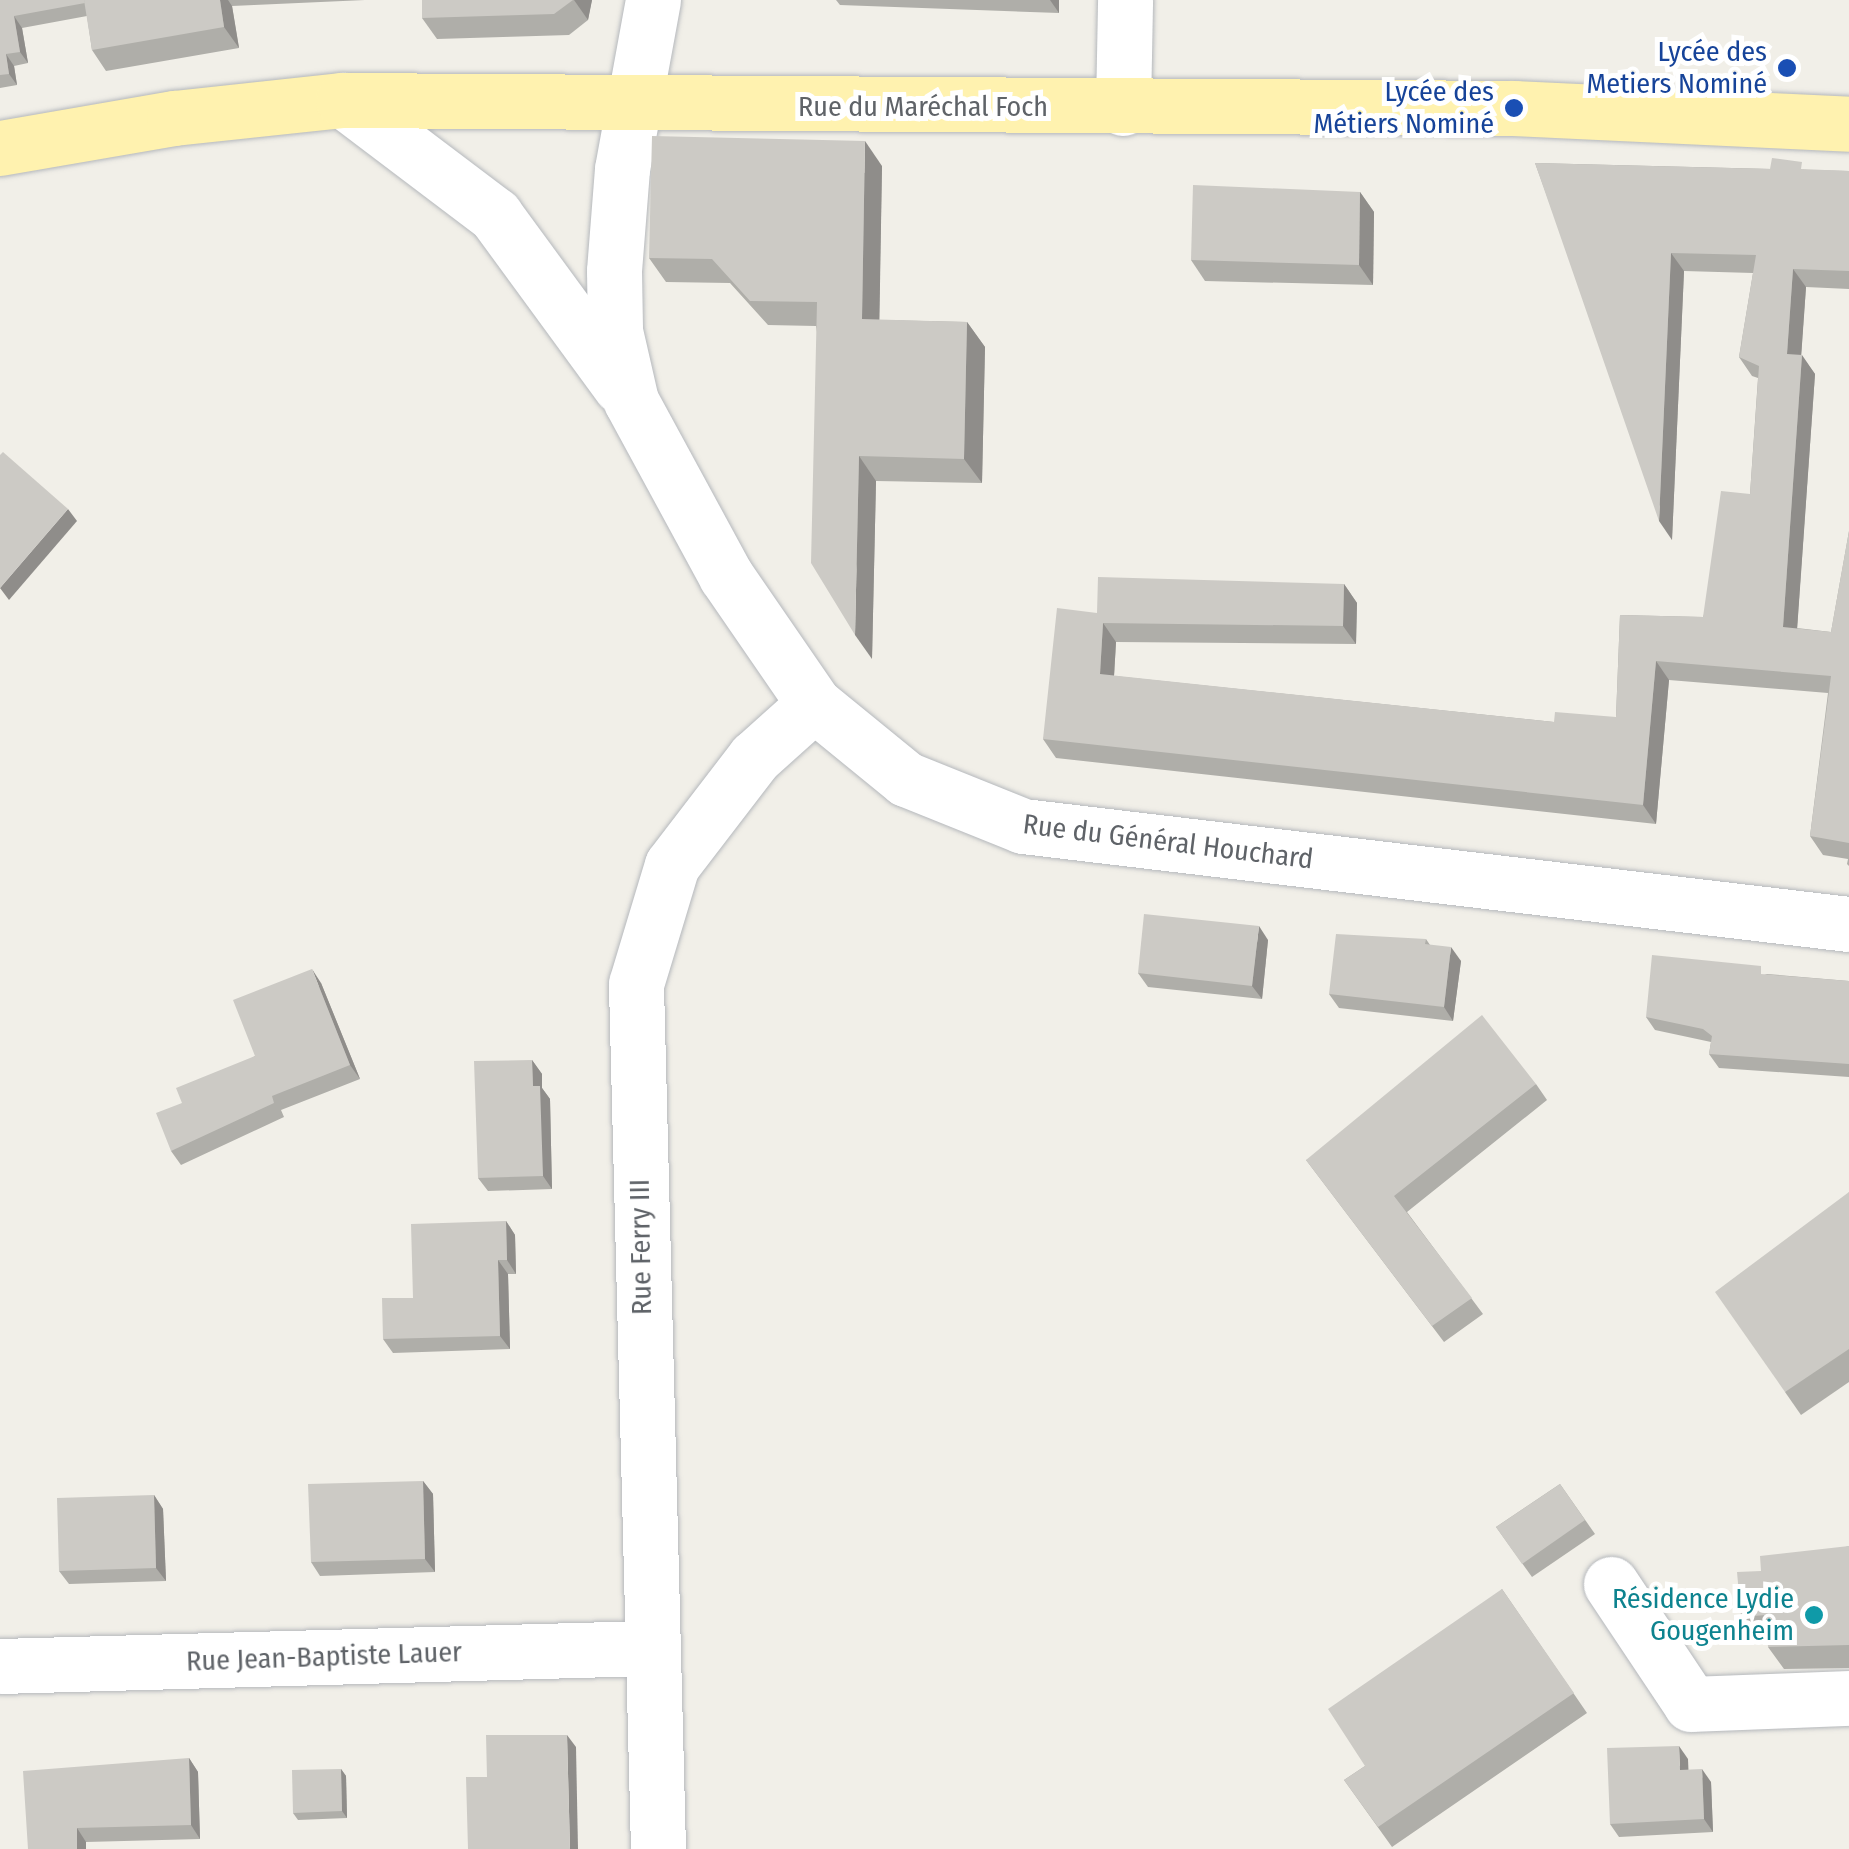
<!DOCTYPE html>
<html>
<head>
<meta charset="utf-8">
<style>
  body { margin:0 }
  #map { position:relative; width:1849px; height:1849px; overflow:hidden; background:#f1efe8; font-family:"Fira Sans Condensed",sans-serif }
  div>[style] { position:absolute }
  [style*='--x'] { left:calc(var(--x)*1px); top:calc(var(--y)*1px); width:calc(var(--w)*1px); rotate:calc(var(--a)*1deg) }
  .roads { filter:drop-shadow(0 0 2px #b5b8bc) drop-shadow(0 0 2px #b5b8bc) }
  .minor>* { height:55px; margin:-27.5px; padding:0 27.5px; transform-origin:27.5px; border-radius:27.5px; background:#fff }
  .major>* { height:55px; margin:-27.5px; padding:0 27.5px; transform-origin:27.5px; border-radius:27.5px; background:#fff2af }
  .wall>* { inset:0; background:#afaea9 }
  .shaded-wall>* { inset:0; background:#8f8d8a }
  .building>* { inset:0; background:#cccac5 }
  .dots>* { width:28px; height:28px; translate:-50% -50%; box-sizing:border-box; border:5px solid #fff; border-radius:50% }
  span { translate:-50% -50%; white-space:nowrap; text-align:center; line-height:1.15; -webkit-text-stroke:10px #fff; paint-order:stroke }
  .transit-label { font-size:28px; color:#164399 }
  .right { translate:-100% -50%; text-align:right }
  .street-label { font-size:28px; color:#5f6368 }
  .culture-label { font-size:28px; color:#0d838f }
</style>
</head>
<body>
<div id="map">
  <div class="roads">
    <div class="minor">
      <i style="--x:653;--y:0;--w:172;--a:100.4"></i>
      <i style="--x:622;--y:169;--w:102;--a:94.5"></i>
      <i style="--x:614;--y:271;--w:60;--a:89"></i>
      <i style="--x:615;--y:331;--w:72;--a:77.1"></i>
      <i style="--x:631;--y:401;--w:199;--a:61.5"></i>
      <i style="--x:726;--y:576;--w:155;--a:55.5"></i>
      <i style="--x:814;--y:704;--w:119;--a:39.2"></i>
      <i style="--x:906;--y:779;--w:126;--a:21.9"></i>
      <i style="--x:1023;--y:826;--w:832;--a:6.77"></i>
      <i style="--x:343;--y:100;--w:191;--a:37.1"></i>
      <i style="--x:495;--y:215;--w:212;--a:53.8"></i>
      <i style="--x:1123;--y:108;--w:108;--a:-88.9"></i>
      <i style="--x:1611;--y:1584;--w:144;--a:56.3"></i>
      <i style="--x:1691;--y:1704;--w:158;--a:-2.2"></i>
      <i style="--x:0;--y:1666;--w:649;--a:-1.59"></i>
      <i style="--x:658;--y:1849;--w:865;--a:-91.46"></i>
      <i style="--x:636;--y:984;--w:124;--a:-73.2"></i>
      <i style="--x:672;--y:865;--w:136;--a:-52.5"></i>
      <i style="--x:755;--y:757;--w:79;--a:-41.9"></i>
    </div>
    <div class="major">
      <i style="--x:0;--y:148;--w:177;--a:-9.8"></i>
      <i style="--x:174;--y:118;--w:170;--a:-6.1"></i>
      <i style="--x:343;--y:100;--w:1171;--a:0.39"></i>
      <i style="--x:1514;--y:108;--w:335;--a:2.7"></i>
    </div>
  </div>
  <div class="wall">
    <i style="clip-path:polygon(0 0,365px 0,232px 6px,239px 48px,106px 71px,92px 50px,87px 16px,22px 28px,28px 63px,14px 66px,17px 85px,0 88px)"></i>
    <i style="clip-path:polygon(422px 0,592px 0,588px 20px,569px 35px,437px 39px,422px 18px)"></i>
    <i style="clip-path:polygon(836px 0,1059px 0,1059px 13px,840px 5px)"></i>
    <i style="clip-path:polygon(1535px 163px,1849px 171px,1849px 289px,1806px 287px,1801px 355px,1815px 374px,1797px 628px,1831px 632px,1849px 531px,1849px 866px,1847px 864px,1848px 859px,1823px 855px,1810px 836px,1828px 693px,1669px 680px,1656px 824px,1056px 758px,1043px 739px,1097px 613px,1344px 584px,1357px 603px,1356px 644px,1116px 642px,1114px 676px,1554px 722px,1616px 717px,1620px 615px,1703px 617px,1750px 494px,1758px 378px,1752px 376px,1739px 357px,1753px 273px,1684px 271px,1672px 540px)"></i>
    <i style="clip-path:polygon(882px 166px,879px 320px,967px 322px,985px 347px,982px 483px,876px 481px,872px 659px,816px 326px,768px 325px,730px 283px,666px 282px,649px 258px)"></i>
    <i style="clip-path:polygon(1360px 192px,1374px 212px,1373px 285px,1205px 281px,1191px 260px)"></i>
    <i style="clip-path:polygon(1426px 939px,1430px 945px,1461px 961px,1453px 1021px,1339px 1008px,1329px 994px)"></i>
    <i style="clip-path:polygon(1268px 940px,1262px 999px,1148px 987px,1138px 973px)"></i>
    <i style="clip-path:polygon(1767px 974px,1849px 981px,1849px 1077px,1719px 1068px,1709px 1054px,1711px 1042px,1655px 1030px,1646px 1017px)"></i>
    <i style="clip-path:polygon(321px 983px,360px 1079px,281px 1110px,284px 1117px,181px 1165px,171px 1151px,182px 1103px,255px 1056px)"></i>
    <i style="clip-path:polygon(532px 1060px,542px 1074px,542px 1088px,550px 1099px,552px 1189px,488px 1191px,478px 1178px)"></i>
    <i style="clip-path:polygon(1536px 1084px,1547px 1100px,1407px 1212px,1483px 1314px,1444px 1342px,1306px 1160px)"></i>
    <i style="clip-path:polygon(1849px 1192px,1849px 1382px,1801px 1415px,1785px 1392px)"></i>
    <i style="clip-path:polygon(506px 1221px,515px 1235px,516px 1274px,508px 1274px,510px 1349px,393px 1353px,383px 1339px,413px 1298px)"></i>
    <i style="clip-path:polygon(423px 1481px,433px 1494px,435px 1572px,320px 1576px,311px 1562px)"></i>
    <i style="clip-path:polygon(1560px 1484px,1595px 1534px,1532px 1577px,1496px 1527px)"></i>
    <i style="clip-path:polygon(154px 1495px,163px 1509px,166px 1581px,69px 1584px,59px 1571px)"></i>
    <i style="clip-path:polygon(1849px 1546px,1849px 1668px,1784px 1669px,1768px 1647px,1768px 1639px,1757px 1640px,1741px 1617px,1761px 1571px)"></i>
    <i style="clip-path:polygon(1502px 1589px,1587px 1713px,1392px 1847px,1344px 1780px,1365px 1766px)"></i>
    <i style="clip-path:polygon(189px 1758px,198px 1772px,200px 1839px,86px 1842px,28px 1849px)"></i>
    <i style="clip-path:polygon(1688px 1759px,1688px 1770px,1711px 1782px,1713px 1832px,1619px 1837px,1610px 1824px)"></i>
    <i style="clip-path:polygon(341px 1769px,346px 1776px,347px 1818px,298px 1820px,293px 1813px)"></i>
  </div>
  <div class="shaded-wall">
    <i style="clip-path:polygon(220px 0,228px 0,232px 6px,239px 48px,224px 27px)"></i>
    <i style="clip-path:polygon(574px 0,592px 0,588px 20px)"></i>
    <i style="clip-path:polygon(1050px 0,1059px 0,1059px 13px)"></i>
    <i style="clip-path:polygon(14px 16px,22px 28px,28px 63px,20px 52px)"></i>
    <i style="clip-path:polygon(6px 54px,14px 66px,17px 85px,9px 74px)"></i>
    <i style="clip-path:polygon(865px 141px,882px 166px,879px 344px,862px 319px)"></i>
    <i style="clip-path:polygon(1360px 192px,1374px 212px,1373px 285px,1359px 265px)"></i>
    <i style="clip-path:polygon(1671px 253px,1684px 271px,1672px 540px,1659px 521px)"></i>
    <i style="clip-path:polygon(1793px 269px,1806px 287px,1800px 373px,1787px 354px)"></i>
    <i style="clip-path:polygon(967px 322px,985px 347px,982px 483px,964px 459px)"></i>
    <i style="clip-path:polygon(1802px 355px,1815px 374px,1796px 645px,1783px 627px)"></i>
    <i style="clip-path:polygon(859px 456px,876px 481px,872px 659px,855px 635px)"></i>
    <i style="clip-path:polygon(68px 509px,77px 521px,9px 600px,0 588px)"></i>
    <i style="clip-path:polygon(1344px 584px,1357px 603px,1356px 644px,1343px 626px)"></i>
    <i style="clip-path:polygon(1103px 623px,1116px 642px,1113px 693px,1100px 674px)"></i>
    <i style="clip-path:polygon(1656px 661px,1669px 680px,1656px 824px,1643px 805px)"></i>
    <i style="clip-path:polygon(1259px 926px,1268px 940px,1262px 999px,1252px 986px)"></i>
    <i style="clip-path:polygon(1451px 947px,1461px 961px,1453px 1021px,1444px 1007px)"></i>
    <i style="clip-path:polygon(312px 969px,321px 983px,360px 1079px,350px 1065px)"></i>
    <i style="clip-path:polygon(532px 1060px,542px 1074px,542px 1088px,550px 1099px,552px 1189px,543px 1176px,533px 1086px)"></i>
    <i style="clip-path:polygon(506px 1221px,515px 1235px,516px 1274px,507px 1260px)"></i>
    <i style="clip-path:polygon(498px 1260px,508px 1274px,510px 1349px,500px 1336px)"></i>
    <i style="clip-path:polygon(423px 1481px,433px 1494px,435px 1572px,425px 1559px)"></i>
    <i style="clip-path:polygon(154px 1495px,163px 1509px,166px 1581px,156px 1568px)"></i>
    <i style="clip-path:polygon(567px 1735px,576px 1747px,578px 1849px,570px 1849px)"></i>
    <i style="clip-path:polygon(1679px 1746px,1688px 1759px,1689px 1783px,1680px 1770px)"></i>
    <i style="clip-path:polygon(189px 1758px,198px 1772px,200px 1839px,191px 1825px)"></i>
    <i style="clip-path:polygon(341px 1769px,346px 1776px,347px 1818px,342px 1811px)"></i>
    <i style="clip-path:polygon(1702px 1769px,1711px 1782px,1713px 1832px,1704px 1819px)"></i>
    <i style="clip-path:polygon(77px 1828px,86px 1842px,86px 1849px,77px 1849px)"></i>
  </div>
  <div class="building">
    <i style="clip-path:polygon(0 0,84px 0,85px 3px,14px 16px,20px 52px,6px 54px,9px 74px,0 75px)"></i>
    <i style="clip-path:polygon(84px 0,220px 0,224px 27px,92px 50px)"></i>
    <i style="clip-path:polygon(422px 0,573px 0,554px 14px,422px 18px)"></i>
    <i style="clip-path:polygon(652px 136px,865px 141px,862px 319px,967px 322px,964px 459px,859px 456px,855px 635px,811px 563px,817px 302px,750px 301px,712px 259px,649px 258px)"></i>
    <i style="clip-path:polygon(1772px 158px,1802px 162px,1801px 169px,1849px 171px,1849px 271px,1793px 269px,1787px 354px,1802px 355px,1783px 627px,1831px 632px,1849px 531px,1849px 843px,1810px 836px,1831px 676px,1656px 661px,1643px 805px,1043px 739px,1057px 608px,1097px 613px,1098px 577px,1344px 584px,1343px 626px,1103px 623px,1100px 674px,1554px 722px,1555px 712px,1616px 717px,1620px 615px,1703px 617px,1721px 491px,1750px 494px,1759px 366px,1739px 357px,1756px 255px,1671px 253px,1659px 521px,1535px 163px,1770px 169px)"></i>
    <i style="clip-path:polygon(1193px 185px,1360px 192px,1359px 265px,1191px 260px)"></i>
    <i style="clip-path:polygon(3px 452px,68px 509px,0 588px,0 455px)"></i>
    <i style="clip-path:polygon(1144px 914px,1259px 926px,1252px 986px,1138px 973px)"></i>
    <i style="clip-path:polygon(1336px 934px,1426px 939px,1425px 944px,1451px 947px,1444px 1007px,1329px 994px)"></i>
    <i style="clip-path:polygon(1652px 955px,1761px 966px,1761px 974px,1849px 981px,1849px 1064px,1709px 1054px,1712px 1036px,1703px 1029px,1646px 1017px)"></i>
    <i style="clip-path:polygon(312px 969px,350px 1065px,272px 1096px,274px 1103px,171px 1151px,156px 1113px,182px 1103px,176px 1088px,255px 1056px,233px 1000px)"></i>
    <i style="clip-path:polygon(1482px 1015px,1536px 1084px,1394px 1196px,1472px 1298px,1432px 1326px,1306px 1160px)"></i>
    <i style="clip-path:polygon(532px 1060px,533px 1086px,540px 1086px,543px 1176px,478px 1178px,474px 1061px)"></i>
    <i style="clip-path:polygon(1849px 1192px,1849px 1349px,1785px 1392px,1715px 1292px)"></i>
    <i style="clip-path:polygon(506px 1221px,507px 1260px,498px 1260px,500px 1336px,383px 1339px,382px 1298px,413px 1298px,411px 1224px)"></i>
    <i style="clip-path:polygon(423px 1481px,425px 1559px,311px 1562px,308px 1484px)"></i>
    <i style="clip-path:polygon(1560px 1484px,1585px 1520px,1522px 1564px,1496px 1527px)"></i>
    <i style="clip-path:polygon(154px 1495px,156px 1568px,59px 1571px,57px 1498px)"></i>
    <i style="clip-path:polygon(1849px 1546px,1849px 1645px,1768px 1647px,1766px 1615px,1741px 1617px,1737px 1572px,1761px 1571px,1760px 1556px)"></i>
    <i style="clip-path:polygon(1502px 1589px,1574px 1693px,1378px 1827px,1344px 1780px,1365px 1766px,1328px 1709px)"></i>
    <i style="clip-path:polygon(486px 1735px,567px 1735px,570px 1849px,468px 1849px,466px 1777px,487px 1777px)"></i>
    <i style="clip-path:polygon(1679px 1746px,1680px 1770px,1702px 1769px,1704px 1819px,1610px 1824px,1607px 1748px)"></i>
    <i style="clip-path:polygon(189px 1758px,191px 1825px,77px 1828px,77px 1849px,28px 1849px,23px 1771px)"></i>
    <i style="clip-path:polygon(341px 1769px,342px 1811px,293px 1813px,292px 1770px)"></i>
  </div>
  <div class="dots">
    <i style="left:1787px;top:68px;background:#1a4fb4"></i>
    <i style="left:1514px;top:108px;background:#1a4fb4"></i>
    <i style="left:1814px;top:1615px;background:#0f9aa8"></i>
  </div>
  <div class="transit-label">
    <span class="right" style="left:1767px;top:68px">Lycée des<br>Metiers Nominé</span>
    <span class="right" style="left:1494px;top:108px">Lycée des<br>Métiers Nominé</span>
  </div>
  <div class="street-label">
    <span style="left:923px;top:107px">Rue du Maréchal Foch</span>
    <span style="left:1168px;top:842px;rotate:7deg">Rue du Général Houchard</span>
    <span style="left:641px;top:1247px;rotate:-91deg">Rue Ferry III</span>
    <span style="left:324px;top:1657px;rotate:-2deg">Rue Jean-Baptiste Lauer</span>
  </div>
  <div class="culture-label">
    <span class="right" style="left:1794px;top:1615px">Résidence Lydie<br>Gougenheim</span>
  </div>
</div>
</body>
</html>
